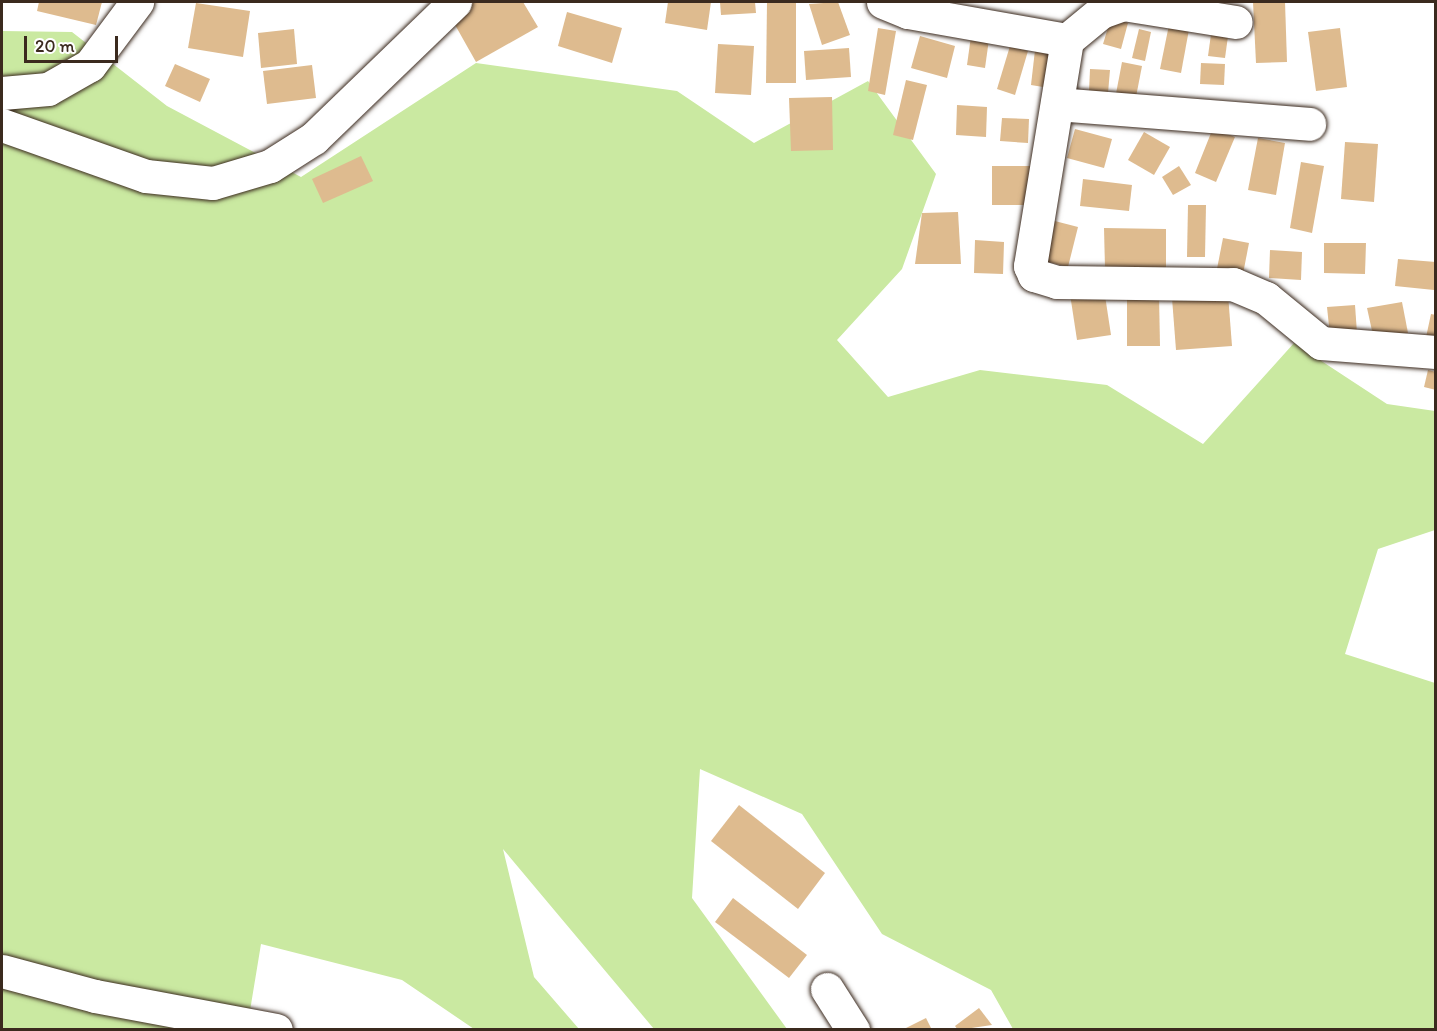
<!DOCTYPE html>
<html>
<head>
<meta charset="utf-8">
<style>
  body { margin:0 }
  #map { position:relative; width:1437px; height:1031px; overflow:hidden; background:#fff; font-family:Itim,sans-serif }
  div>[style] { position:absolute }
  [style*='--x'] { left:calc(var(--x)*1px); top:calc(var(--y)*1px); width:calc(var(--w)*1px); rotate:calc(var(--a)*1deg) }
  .green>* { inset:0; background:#cae9a1 }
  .building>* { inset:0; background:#debb8f }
  .roads { filter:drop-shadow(0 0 2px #3b2a1e) drop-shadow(0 0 2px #3b2a1e) }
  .street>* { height:33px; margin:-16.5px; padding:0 16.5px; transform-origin:16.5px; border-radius:16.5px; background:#fff }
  span { translate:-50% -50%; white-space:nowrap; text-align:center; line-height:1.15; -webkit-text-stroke:5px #fff; paint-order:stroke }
  .frame { position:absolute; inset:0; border:3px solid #3b2a1e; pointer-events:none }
  .scale { position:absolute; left:24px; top:36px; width:94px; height:27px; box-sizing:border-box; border:3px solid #3b2a1e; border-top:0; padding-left:8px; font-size:18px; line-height:21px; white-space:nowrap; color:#3b2a1e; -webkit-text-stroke:4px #fff; paint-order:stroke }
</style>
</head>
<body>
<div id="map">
  <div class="green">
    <i style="clip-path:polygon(2px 31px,72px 32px,167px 106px,301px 177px,476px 63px,677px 91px,754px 143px,868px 81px,936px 174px,902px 269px,837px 340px,888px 397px,980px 370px,1107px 385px,1203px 444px,1294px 343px,1387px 404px,1435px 411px,1435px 530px,1378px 549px,1345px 654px,1435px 683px,1435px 1029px,1013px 1029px,991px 990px,882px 934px,802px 814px,700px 769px,692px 898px,787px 1029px,654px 1029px,503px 849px,534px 977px,579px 1029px,474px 1029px,402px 980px,261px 944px,247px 1029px,2px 1030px)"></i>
  </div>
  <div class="building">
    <i style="clip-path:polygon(39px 2px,102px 2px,96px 25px,37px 11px)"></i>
    <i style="clip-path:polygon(474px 2px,523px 2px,538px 27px,476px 62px,450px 16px)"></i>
    <i style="clip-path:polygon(668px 2px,711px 2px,707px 30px,665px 23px)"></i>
    <i style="clip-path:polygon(720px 2px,755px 2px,756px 13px,721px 15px)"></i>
    <i style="clip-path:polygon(767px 2px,796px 2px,796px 83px,766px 83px)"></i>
    <i style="clip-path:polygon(838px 2px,850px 35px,822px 45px,809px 4px)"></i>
    <i style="clip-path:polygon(1253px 2px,1285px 2px,1287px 62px,1256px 63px)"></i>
    <i style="clip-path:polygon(196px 3px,250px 11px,243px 57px,188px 48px)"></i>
    <i style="clip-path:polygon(567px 12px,622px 28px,612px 63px,558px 46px)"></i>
    <i style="clip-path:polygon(1111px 18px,1128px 23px,1121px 49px,1103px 44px)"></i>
    <i style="clip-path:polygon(1170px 20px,1190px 24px,1181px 73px,1160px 69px)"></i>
    <i style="clip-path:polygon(1212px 27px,1229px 29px,1225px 58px,1208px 56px)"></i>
    <i style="clip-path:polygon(878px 28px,896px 31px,885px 95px,868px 91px)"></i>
    <i style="clip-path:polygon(1340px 28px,1347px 87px,1316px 91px,1308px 32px)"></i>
    <i style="clip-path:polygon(294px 29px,297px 64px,261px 68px,258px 33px)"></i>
    <i style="clip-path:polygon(972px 29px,990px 32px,985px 68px,967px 65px)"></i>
    <i style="clip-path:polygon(1139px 29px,1151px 32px,1145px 61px,1132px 58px)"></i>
    <i style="clip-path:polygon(920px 36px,955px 46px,947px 78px,911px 68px)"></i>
    <i style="clip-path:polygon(718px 44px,754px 46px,751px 95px,715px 93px)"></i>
    <i style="clip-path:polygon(1010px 46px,1028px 51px,1015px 95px,997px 89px)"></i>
    <i style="clip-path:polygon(849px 48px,851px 77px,806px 80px,804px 51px)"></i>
    <i style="clip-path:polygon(1035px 50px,1060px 53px,1055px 89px,1031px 85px)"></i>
    <i style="clip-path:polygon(1122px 62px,1142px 66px,1135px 102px,1115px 99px)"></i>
    <i style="clip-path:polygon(1201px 63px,1225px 64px,1224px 85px,1200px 84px)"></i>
    <i style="clip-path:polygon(175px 64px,210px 79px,200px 102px,165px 86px)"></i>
    <i style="clip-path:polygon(312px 65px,316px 98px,267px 104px,263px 71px)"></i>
    <i style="clip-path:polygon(1090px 69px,1110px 70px,1108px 93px,1089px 92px)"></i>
    <i style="clip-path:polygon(906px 80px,927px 85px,913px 140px,893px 135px)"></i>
    <i style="clip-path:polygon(832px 97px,833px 150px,791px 151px,789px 98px)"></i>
    <i style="clip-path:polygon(957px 105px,987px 107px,986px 137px,956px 135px)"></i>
    <i style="clip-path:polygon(1002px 118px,1029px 119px,1028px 143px,1000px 141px)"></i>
    <i style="clip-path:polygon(1213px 128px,1235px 137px,1216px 182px,1195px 173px)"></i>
    <i style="clip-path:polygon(1075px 129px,1112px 139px,1104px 168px,1067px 158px)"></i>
    <i style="clip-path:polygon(1144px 132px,1170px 147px,1154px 175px,1128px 160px)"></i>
    <i style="clip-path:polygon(1258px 138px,1285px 143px,1276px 195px,1248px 190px)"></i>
    <i style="clip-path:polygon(1345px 142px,1378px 144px,1374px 202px,1341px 199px)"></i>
    <i style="clip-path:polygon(361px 156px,373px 181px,323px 203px,312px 179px)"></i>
    <i style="clip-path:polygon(1301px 162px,1324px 166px,1312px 233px,1290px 228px)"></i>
    <i style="clip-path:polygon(992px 166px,1036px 166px,1036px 205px,992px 205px)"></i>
    <i style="clip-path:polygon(1179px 166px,1191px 185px,1173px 195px,1162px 177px)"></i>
    <i style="clip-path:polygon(1083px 179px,1132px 185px,1129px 211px,1080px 206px)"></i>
    <i style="clip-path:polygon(1188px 205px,1206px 205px,1205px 257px,1187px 257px)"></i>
    <i style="clip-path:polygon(958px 212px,961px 264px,915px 264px,922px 213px)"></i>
    <i style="clip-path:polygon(1051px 220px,1078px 227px,1068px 267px,1041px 260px)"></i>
    <i style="clip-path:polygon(1104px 228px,1166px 229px,1166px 268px,1105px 268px)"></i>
    <i style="clip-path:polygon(1223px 238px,1249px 243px,1242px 279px,1216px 274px)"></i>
    <i style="clip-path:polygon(975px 240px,1004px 242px,1003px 274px,974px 273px)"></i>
    <i style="clip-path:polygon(1324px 243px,1366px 243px,1365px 274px,1324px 273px)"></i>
    <i style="clip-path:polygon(1270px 250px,1302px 252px,1301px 280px,1269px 278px)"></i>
    <i style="clip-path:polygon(1398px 259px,1436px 262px,1434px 290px,1395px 286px)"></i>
    <i style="clip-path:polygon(1104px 289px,1111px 335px,1077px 340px,1070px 294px)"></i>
    <i style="clip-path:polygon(1228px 294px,1232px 346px,1176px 350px,1172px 298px)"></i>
    <i style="clip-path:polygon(1159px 295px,1160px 346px,1127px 346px,1127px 296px)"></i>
    <i style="clip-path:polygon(1402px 302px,1408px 333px,1374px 340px,1367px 308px)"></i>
    <i style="clip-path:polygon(1355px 305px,1357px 333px,1330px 336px,1327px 307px)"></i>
    <i style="clip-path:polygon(1431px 314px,1436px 315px,1436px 344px,1425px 342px)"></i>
    <i style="clip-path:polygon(1428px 370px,1436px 372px,1436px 390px,1424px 387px)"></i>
    <i style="clip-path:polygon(739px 805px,825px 873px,798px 909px,711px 841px)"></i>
    <i style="clip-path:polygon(733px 898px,807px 955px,789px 978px,715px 922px)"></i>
    <i style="clip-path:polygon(979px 1008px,992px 1025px,958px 1030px,955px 1026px)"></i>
    <i style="clip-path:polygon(926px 1018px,932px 1030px,902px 1030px)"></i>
  </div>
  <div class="roads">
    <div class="street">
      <i style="--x:883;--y:2;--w:27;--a:22"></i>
      <i style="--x:908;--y:12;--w:161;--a:10"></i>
      <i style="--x:1067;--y:40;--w:44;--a:-39.5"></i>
      <i style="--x:1101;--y:12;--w:23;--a:-20"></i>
      <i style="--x:1123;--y:4;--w:114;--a:9.1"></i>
      <i style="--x:1067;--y:40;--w:229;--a:99.3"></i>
      <i style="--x:1030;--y:266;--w:10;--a:66"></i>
      <i style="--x:1034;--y:275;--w:24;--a:17"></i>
      <i style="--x:1057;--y:282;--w:176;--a:0.7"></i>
      <i style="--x:1233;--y:284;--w:36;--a:23"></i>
      <i style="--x:1266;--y:298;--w:71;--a:39.3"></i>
      <i style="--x:1321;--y:343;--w:115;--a:4.5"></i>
      <i style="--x:2;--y:93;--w:46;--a:-5"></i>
      <i style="--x:48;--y:89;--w:48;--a:-29.7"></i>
      <i style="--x:90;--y:65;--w:79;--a:-53.3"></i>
      <i style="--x:1057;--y:104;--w:253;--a:4.5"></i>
      <i style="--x:2;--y:125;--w:153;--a:19.5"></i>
      <i style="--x:146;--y:176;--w:67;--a:6"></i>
      <i style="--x:213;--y:183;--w:59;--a:-16.6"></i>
      <i style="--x:270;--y:166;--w:52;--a:-32.5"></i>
      <i style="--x:314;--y:138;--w:196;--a:-44"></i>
      <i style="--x:2;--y:971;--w:96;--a:15"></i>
      <i style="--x:95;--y:996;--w:184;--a:10.6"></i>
      <i style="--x:827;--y:989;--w:49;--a:57.6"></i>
    </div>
  </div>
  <div class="frame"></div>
  <div class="scale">20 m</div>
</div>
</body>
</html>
